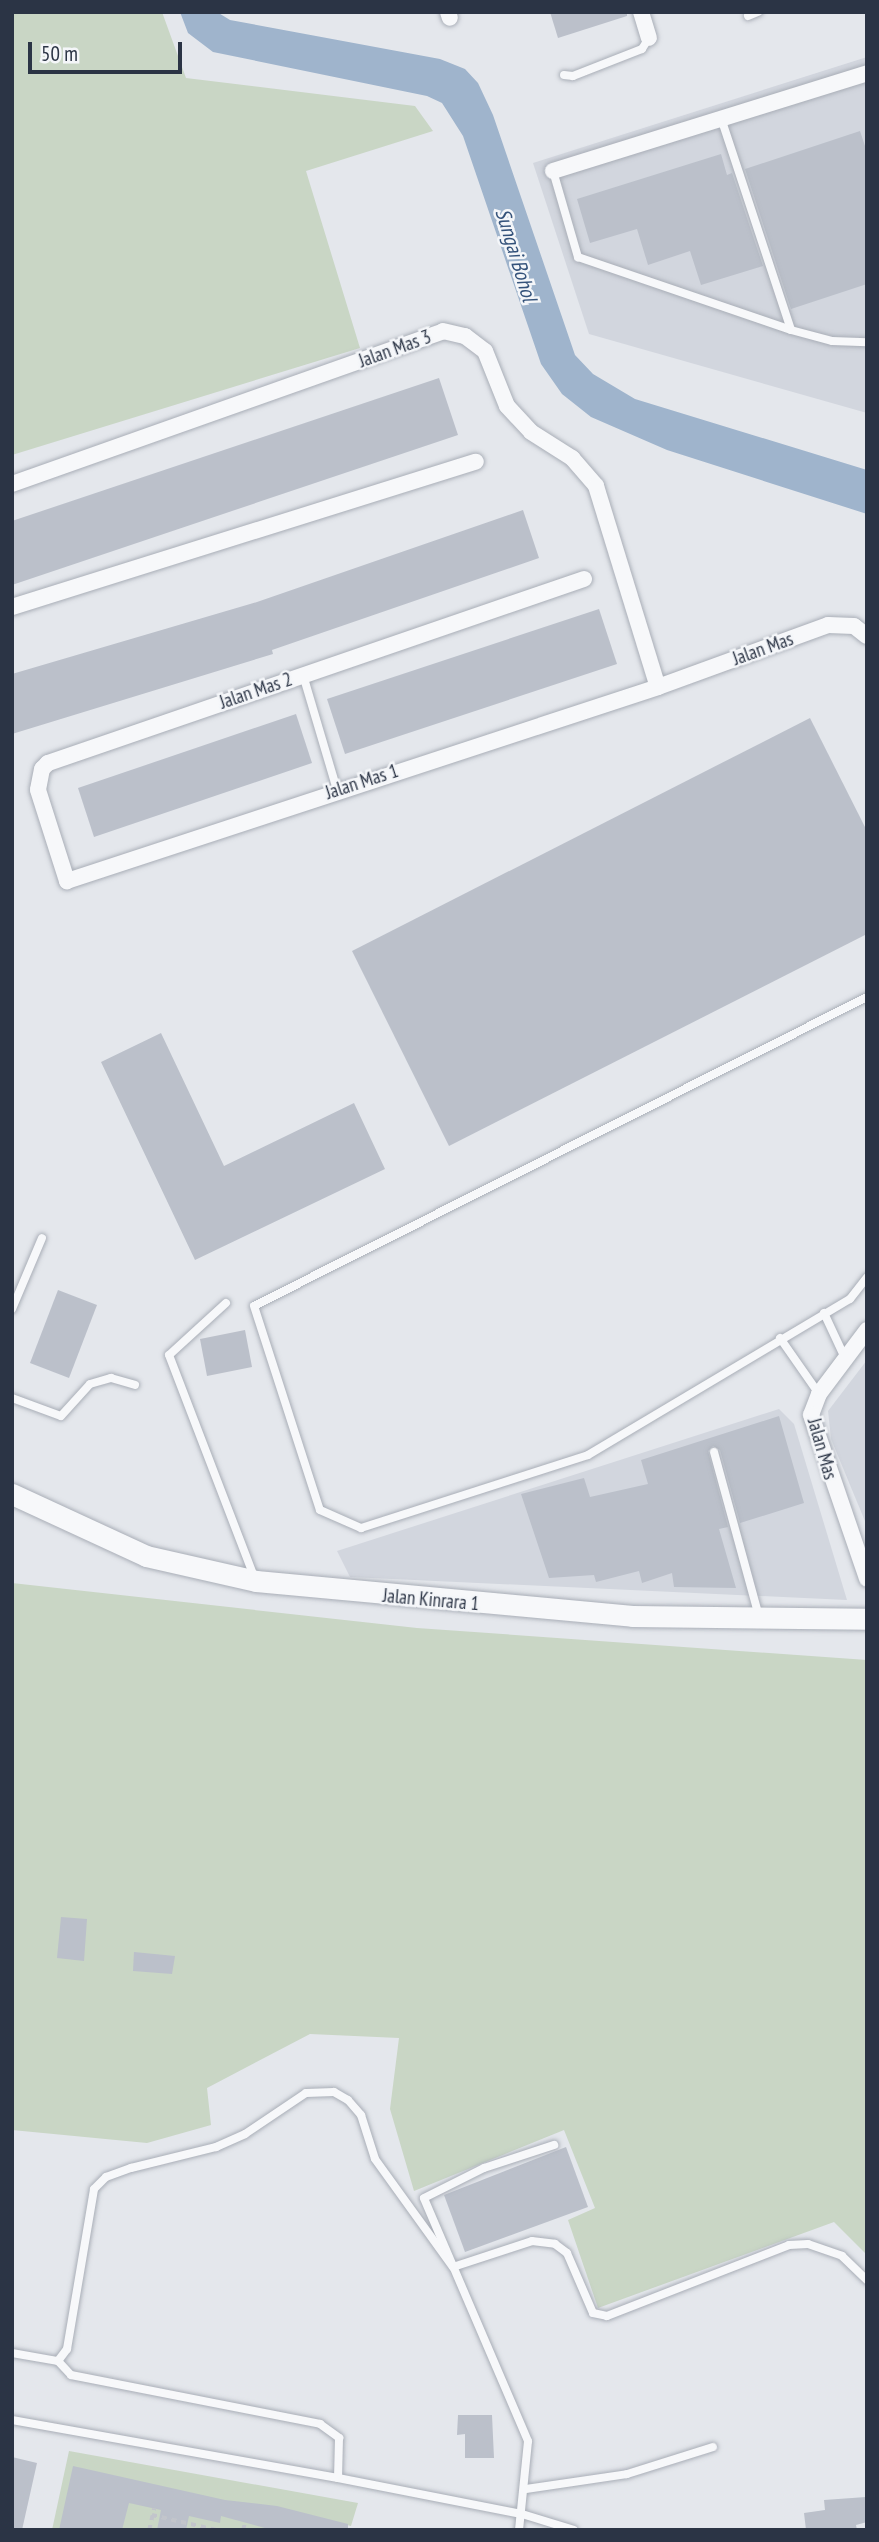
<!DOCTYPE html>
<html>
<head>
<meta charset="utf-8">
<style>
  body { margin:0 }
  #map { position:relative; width:879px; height:2542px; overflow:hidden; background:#e4e7ec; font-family:"PT Sans Narrow",sans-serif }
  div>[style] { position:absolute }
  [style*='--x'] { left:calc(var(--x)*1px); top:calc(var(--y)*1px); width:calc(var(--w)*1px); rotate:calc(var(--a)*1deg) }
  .built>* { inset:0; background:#d2d6de }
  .green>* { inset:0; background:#c9d6c5 }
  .water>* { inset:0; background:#9fb4cc }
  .building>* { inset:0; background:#bbc0ca }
  .path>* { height:3.5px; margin-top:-1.75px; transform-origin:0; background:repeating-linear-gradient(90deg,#c2c5cb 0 5px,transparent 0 10px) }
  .roads { filter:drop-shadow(0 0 2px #a9aeb7) drop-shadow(0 0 2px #a9aeb7) }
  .service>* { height:8px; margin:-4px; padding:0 4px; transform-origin:4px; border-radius:4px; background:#f7f8fa }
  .minor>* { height:16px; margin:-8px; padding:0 8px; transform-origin:8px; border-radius:8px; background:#f7f8fa }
  .tertiary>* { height:21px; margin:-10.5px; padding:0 10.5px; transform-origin:10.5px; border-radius:10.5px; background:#f7f8fa }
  span { translate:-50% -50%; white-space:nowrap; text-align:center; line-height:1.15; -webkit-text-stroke:5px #f4f6f9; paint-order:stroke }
  .street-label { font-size:19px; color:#2b3445 }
  .water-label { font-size:21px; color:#34527a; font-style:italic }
  .frame { position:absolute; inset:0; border:14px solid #2b3445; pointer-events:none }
  .scale { position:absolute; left:28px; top:42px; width:154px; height:32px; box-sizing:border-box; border:4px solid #2b3445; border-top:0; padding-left:9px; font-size:21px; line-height:24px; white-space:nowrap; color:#2b3445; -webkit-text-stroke:5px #f4f6f9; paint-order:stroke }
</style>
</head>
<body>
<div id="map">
  <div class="built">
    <i style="clip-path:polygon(867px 57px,867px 413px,589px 334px,533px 163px)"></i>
    <i style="clip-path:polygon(867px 1360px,867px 1526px,831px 1439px,828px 1411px)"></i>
    <i style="clip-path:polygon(779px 1409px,794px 1424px,847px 1600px,350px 1577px,337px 1551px)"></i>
  </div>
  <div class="green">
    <i style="clip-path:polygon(12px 12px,162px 12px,186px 78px,415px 106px,433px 131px,306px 171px,360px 348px,12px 455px)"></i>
    <i style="clip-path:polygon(12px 1583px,417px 1628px,867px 1660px,867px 2255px,834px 2222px,598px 2308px,568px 2220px,595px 2208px,564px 2130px,414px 2191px,390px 2109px,399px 2038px,310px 2034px,207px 2088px,211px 2125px,147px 2143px,12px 2130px)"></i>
    <i style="clip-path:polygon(69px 2451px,358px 2503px,351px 2526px,311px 2517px,308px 2530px,52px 2530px)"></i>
  </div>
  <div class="water">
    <i style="clip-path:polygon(180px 12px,217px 12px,230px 20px,440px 59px,465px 69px,478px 83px,493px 115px,575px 355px,593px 374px,635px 399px,867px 470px,867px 514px,667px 450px,591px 417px,562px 394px,541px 364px,463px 136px,442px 103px,427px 96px,213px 52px,188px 33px)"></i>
  </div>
  <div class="building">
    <i style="clip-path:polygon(550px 12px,627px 12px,627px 16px,558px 38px)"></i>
    <i style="clip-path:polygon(860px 131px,867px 152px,867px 284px,791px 309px,745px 169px)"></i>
    <i style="clip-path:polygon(721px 154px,727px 175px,732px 173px,763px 266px,701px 285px,690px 251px,648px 265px,637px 229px,590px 243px,577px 199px)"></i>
    <i style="clip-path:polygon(439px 378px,458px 435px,12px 585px,12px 521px)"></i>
    <i style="clip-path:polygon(523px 510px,539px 558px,272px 650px,273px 654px,12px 734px,12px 674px,257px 602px)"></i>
    <i style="clip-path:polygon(599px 609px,617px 664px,345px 754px,327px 699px)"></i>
    <i style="clip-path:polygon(296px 714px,312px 763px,94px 837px,78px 788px)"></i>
    <i style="clip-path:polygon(810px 718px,867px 831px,867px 934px,449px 1146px,352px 951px)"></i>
    <i style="clip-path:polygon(161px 1033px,224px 1166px,354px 1103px,385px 1169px,195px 1260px,101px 1062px)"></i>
    <i style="clip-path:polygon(58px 1290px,97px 1305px,69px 1378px,30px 1363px)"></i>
    <i style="clip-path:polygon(245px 1330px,252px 1367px,207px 1376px,200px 1339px)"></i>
    <i style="clip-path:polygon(779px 1416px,804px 1503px,740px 1523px,720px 1450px,713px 1446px,708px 1451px,728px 1527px,719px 1529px,736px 1588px,674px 1587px,672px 1573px,642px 1583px,639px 1571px,596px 1582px,594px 1575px,549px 1578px,521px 1494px,584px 1478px,590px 1497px,648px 1484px,641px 1460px)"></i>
    <i style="clip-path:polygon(61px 1917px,87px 1919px,84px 1961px,57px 1958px)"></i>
    <i style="clip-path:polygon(134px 1952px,175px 1956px,172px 1974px,133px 1971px)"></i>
    <i style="clip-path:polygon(566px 2147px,588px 2207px,465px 2252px,444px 2195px)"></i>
    <i style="clip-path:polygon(458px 2415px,492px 2415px,494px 2458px,465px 2458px,465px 2434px,457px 2435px)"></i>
    <i style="clip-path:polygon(12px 2457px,37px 2463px,22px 2530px,12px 2530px)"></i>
    <i style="clip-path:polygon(73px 2466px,225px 2500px,277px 2506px,348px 2524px,348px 2530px,272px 2530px,221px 2516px,220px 2523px,189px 2516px,186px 2530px,157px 2530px,161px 2510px,129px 2503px,122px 2530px,59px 2530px)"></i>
    <i style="clip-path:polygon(866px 2497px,867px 2522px,856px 2525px,857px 2530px,806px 2530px,804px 2513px,825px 2510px,824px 2500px)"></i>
  </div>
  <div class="path">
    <i style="--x:152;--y:2515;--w:66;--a:13.2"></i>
    <i style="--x:149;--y:2530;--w:22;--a:-77"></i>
    <i style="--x:243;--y:2530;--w:9;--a:-77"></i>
  </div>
  <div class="roads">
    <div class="service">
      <i style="--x:748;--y:16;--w:11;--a:-22"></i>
      <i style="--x:564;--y:75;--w:9;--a:6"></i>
      <i style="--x:573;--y:76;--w:74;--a:-21.4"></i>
      <i style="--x:642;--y:49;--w:13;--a:-58"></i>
      <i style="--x:721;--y:118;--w:223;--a:71.7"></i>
      <i style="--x:553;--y:171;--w:90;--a:73.8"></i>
      <i style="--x:578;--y:257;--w:225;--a:18.9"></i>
      <i style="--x:791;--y:330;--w:42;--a:15"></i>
      <i style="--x:832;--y:341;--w:35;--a:2"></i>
      <i style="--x:303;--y:675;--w:120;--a:73.5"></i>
      <i style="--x:867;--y:997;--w:686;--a:153.25"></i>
      <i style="--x:254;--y:1306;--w:214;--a:72.1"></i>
      <i style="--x:320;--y:1510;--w:45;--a:23.7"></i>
      <i style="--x:361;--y:1528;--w:238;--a:-17.8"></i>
      <i style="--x:588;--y:1455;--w:305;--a:-30.8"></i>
      <i style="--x:850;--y:1299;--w:28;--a:-52"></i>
      <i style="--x:226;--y:1303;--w:77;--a:137.6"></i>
      <i style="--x:169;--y:1355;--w:240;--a:69"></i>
      <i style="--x:12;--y:1309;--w:77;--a:-67.1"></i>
      <i style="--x:824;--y:1313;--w:50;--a:65"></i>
      <i style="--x:780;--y:1338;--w:68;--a:55.1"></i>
      <i style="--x:12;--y:1398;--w:52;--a:20.2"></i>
      <i style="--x:61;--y:1416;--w:43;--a:-47.8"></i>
      <i style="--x:90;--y:1384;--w:22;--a:-16"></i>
      <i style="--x:111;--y:1378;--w:25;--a:16"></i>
      <i style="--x:714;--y:1452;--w:171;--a:74.7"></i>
      <i style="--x:12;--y:2353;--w:47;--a:9.9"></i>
      <i style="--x:58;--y:2361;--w:19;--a:47"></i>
      <i style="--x:71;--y:2375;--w:254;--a:11.1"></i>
      <i style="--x:320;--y:2424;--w:24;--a:36"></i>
      <i style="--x:339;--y:2438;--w:40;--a:91.4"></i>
      <i style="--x:58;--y:2361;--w:15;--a:-53"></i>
      <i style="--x:67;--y:2349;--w:162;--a:-80.4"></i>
      <i style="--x:94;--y:2189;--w:17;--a:-45"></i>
      <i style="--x:106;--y:2177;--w:27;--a:-20"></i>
      <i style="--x:131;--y:2168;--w:88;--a:-13.9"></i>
      <i style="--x:216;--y:2147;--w:32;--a:-24"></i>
      <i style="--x:245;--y:2134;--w:73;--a:-33.9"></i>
      <i style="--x:306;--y:2093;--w:28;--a:-2"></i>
      <i style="--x:334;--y:2092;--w:16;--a:30"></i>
      <i style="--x:348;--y:2100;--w:20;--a:49"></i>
      <i style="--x:361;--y:2115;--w:46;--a:72.3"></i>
      <i style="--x:375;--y:2159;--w:133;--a:54.2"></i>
      <i style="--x:453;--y:2267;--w:83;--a:-18.2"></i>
      <i style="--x:532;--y:2241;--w:23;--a:7"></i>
      <i style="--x:555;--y:2244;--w:15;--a:37"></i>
      <i style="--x:567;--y:2253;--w:65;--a:66.6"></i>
      <i style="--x:593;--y:2313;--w:14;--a:12"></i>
      <i style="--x:607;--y:2316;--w:195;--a:-21.3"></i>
      <i style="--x:789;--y:2245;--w:19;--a:-3"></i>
      <i style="--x:808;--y:2244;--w:36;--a:19"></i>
      <i style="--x:842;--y:2256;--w:35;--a:44"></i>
      <i style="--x:12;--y:2420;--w:331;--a:10.1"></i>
      <i style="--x:338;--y:2478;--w:187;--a:11.1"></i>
      <i style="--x:522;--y:2514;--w:54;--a:17.1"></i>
      <i style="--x:526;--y:2489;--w:102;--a:-8.4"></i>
      <i style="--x:627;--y:2474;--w:90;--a:-17.4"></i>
      <i style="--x:519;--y:2530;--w:89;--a:-84.2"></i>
      <i style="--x:528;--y:2441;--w:264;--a:-113.2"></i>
      <i style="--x:424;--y:2198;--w:67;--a:-26.6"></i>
      <i style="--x:484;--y:2168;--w:74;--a:-18.2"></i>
    </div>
    <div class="minor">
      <i style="--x:448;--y:12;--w:6;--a:72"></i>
      <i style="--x:641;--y:12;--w:27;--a:73"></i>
      <i style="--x:553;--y:171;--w:329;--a:-17.3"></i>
      <i style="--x:12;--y:484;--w:457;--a:-19.5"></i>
      <i style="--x:443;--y:331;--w:23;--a:13"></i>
      <i style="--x:465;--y:336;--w:25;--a:37"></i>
      <i style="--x:485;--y:351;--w:59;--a:68.2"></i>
      <i style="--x:507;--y:406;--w:35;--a:47"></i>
      <i style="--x:531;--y:432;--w:49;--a:32.4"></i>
      <i style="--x:572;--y:458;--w:37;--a:49"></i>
      <i style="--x:596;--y:486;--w:210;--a:72.9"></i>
      <i style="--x:584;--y:579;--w:567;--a:161.05"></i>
      <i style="--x:48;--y:763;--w:8;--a:135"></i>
      <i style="--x:42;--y:769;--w:21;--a:101"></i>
      <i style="--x:38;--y:790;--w:96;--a:72.3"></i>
      <i style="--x:67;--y:881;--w:622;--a:-18.17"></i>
      <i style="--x:658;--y:687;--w:181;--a:-20"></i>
      <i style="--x:828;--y:625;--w:26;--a:2"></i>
      <i style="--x:854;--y:626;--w:16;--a:38"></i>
      <i style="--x:12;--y:607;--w:486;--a:-17.4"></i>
      <i style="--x:867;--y:1330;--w:80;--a:126.9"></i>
      <i style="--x:819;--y:1394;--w:22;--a:111"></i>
      <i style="--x:811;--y:1415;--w:173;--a:71.1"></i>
    </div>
    <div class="tertiary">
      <i style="--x:12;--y:1494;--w:148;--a:24.8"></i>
      <i style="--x:146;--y:1556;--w:113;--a:12.8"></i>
      <i style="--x:256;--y:1581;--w:378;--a:5.3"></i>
      <i style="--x:632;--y:1616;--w:235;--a:0.7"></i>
    </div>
  </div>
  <div class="street-label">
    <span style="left:395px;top:349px;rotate:-20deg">Jalan Mas 3</span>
    <span style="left:763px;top:649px;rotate:-20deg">Jalan Mas</span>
    <span style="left:256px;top:691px;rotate:-19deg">Jalan Mas 2</span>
    <span style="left:362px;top:782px;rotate:-18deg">Jalan Mas 1</span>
    <span style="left:822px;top:1449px;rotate:74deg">Jalan Mas</span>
    <span style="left:431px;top:1600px;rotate:5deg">Jalan Kinrara 1</span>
  </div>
  <div class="water-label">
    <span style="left:516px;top:255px;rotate:73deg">Sungai Bohol</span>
  </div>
  <div class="frame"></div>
  <div class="scale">50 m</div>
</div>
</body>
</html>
